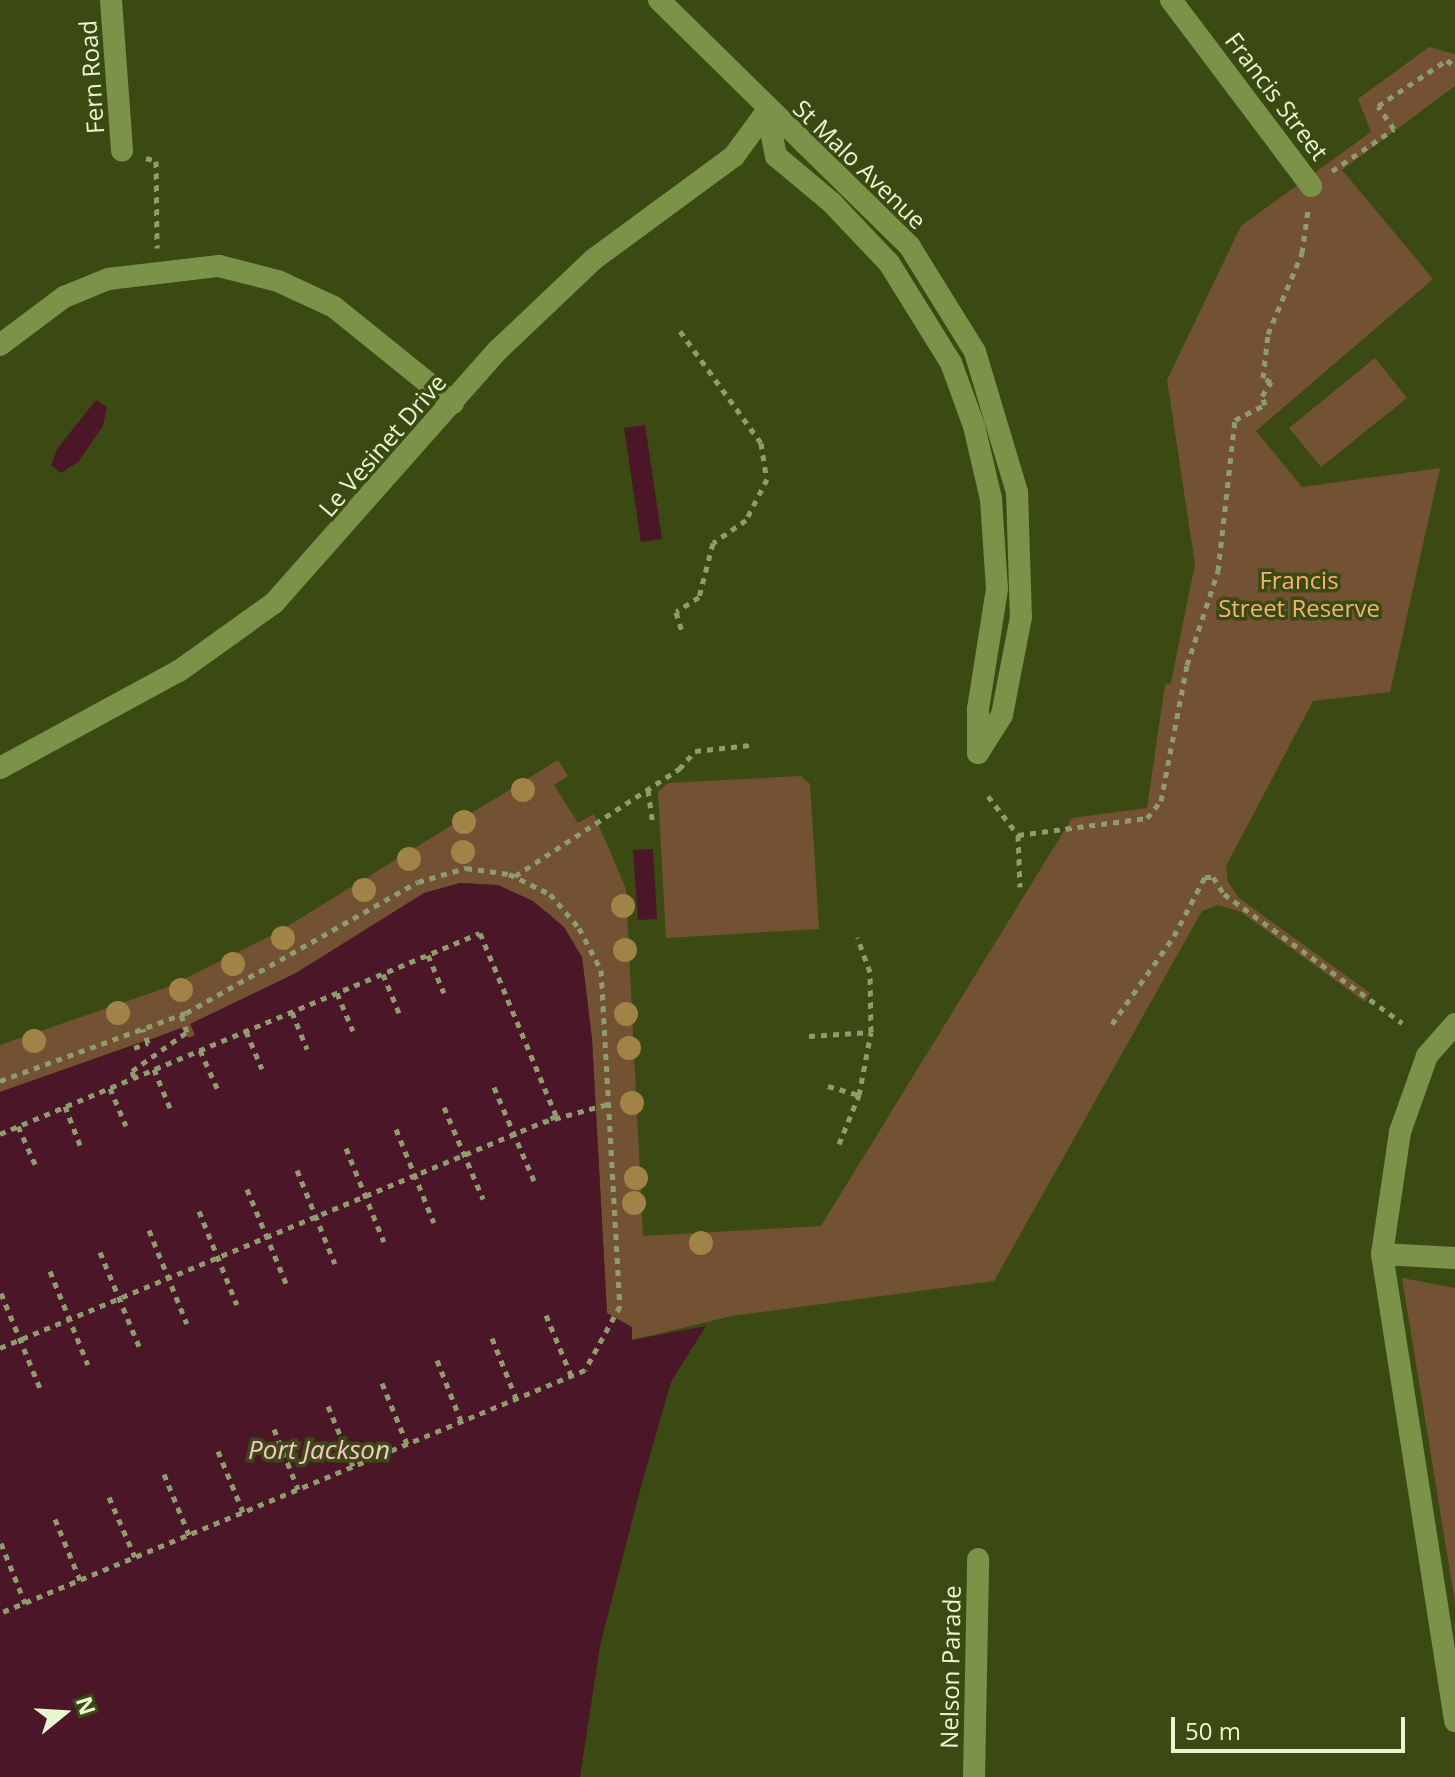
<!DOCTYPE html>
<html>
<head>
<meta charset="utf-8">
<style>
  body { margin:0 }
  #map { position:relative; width:1455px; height:1777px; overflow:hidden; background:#3b4a12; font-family:"Open Sans",sans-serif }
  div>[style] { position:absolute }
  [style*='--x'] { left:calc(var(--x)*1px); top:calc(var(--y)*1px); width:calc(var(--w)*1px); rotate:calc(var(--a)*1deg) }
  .green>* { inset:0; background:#735234 }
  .water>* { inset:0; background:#4b1627 }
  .path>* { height:5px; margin-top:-2.5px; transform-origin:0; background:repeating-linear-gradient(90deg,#8e9c6e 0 6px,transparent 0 12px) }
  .minor>* { height:22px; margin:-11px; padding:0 11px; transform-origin:11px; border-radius:11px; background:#7b9249 }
  .trees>* { width:24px; height:24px; margin:-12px; border-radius:50%; background:#a18347 }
  span { translate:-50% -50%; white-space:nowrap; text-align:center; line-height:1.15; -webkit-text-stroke:7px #3b4a12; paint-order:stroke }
  .street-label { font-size:24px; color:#e8f6d1 }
  .park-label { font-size:24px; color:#f5b272 }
  .water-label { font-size:26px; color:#fcc2cf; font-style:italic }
  .north { position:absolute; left:24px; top:1673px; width:80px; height:80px; -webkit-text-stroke:6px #3b4a12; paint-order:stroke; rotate:72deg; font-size:22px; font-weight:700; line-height:32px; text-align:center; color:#e8f6d1 }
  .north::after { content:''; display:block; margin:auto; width:28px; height:36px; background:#e8f6d1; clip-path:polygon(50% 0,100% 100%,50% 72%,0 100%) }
  .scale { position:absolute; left:1171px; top:1717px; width:234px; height:36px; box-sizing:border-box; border:4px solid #e8f6d1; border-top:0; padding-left:10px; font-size:24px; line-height:28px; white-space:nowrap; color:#e8f6d1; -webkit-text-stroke:6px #3b4a12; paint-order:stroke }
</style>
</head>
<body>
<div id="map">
  <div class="green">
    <i style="clip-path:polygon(1429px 47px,1455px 54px,1455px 86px,1342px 170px,1433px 279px,1256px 431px,1302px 487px,1440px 468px,1390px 692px,1313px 701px,1226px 866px,1228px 882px,1239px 898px,1370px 993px,1365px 1002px,1241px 912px,1218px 905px,1202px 911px,994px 1281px,732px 1316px,632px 1340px,631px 1327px,607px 1313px,592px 1039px,582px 957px,550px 914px,498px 885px,460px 883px,424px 893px,296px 973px,191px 1024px,195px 1035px,189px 1039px,181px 1029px,150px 1040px,152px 1044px,144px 1041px,0 1092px,0 1045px,168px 987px,278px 932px,558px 760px,568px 776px,554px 785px,578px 823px,594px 814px,626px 889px,643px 1236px,821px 1226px,1072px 818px,1147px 808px,1165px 685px,1171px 683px,1195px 564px,1167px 380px,1241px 226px,1371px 132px,1358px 99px)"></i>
    <i style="clip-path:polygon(1375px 358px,1407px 398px,1321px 467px,1289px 428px)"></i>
    <i style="clip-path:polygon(801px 776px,810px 784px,819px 929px,666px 938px,658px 792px,668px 783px)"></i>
    <i style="clip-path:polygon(1402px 1278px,1455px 1288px,1455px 1602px)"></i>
  </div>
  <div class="water">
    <i style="clip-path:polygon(96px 400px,107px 407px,103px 426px,78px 462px,61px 473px,51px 465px,57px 449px)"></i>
    <i style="clip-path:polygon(645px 425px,662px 539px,641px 542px,624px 428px)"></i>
    <i style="clip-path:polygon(653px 849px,657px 919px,638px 920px,633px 850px)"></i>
    <i style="clip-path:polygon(460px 883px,498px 885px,533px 901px,564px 927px,582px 957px,592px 1039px,607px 1313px,632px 1327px,632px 1340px,706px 1326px,671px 1382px,640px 1490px,600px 1646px,580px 1777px,0 1777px,0 1092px,145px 1041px,151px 1045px,149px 1040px,181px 1028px,189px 1038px,195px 1035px,190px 1024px,296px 973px,424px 893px)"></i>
  </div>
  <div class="path">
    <i style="--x:146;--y:158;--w:10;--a:17"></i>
    <i style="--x:156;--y:161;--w:87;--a:89.3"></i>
    <i style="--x:1332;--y:171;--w:75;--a:-34.1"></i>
    <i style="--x:1394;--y:129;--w:28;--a:-125"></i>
    <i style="--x:1378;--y:106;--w:83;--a:-33.7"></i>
    <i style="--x:1447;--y:60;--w:11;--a:41"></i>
    <i style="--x:680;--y:331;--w:138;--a:54.1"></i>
    <i style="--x:761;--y:443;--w:36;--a:81"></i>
    <i style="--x:767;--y:479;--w:46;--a:117.1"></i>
    <i style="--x:746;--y:520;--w:40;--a:145.1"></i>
    <i style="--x:713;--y:543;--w:56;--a:104.5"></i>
    <i style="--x:699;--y:597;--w:27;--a:147"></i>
    <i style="--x:676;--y:612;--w:21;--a:73"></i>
    <i style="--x:648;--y:790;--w:30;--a:82"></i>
    <i style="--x:988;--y:796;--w:49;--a:52.4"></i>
    <i style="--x:1018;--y:835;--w:52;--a:87.8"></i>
    <i style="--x:1018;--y:835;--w:130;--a:-7.5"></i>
    <i style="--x:1147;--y:818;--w:22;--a:-51"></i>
    <i style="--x:1161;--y:801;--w:138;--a:-79.2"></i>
    <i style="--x:1187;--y:665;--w:99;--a:-71.7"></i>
    <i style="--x:1218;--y:571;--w:152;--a:-83.6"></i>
    <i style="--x:1235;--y:420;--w:34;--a:-27"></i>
    <i style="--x:1265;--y:405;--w:9;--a:-108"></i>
    <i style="--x:1262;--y:396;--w:17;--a:-57"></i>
    <i style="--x:1271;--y:382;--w:9;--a:-153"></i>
    <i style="--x:1263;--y:378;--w:44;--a:-83.5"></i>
    <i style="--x:1268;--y:334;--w:88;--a:-67.2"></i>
    <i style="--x:1302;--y:253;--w:43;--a:-82.1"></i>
    <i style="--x:515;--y:876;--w:196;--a:-33.1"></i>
    <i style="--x:679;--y:769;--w:24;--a:-48"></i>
    <i style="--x:695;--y:751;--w:56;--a:-6.1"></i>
    <i style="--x:428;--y:955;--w:41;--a:67.2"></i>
    <i style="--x:383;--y:974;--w:42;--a:67.7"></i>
    <i style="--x:337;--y:993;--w:41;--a:67.2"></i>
    <i style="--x:292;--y:1012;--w:40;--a:68"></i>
    <i style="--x:1112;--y:1024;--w:108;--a:-54.8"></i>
    <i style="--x:1174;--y:936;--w:67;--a:-62.3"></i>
    <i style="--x:1205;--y:877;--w:8;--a:0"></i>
    <i style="--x:1213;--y:877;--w:20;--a:57"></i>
    <i style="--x:1224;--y:894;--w:220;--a:35.9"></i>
    <i style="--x:246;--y:1031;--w:41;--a:67.2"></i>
    <i style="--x:809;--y:1036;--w:62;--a:-3.7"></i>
    <i style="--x:134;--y:1048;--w:15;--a:-20"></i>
    <i style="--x:148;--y:1043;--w:15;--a:-110"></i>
    <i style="--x:200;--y:1050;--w:42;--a:65.9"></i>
    <i style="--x:154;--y:1069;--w:42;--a:67.7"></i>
    <i style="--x:134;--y:1077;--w:6;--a:-108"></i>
    <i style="--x:132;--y:1071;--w:67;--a:-35.3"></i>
    <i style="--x:187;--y:1032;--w:18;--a:-109"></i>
    <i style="--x:0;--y:1081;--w:198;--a:-20.1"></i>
    <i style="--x:186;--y:1013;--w:266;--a:-29.5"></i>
    <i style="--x:418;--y:882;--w:50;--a:-16.3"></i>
    <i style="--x:466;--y:868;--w:43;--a:7.9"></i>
    <i style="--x:509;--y:874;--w:46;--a:26"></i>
    <i style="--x:550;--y:894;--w:45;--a:49.5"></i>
    <i style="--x:579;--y:928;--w:47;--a:62.4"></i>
    <i style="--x:601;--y:970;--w:337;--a:86.8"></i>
    <i style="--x:620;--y:1306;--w:73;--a:118.7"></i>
    <i style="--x:585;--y:1370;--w:633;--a:157.44"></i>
    <i style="--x:828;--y:1086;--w:32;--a:16"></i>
    <i style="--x:494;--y:1087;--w:102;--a:66.9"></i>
    <i style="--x:110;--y:1088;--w:41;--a:67.2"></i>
    <i style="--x:65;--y:1106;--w:42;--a:69"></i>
    <i style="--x:444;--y:1107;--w:100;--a:67"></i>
    <i style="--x:18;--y:1126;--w:42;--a:65.9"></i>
    <i style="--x:396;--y:1129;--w:101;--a:68"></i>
    <i style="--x:0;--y:1134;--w:520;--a:-22.72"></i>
    <i style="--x:480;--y:933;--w:198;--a:67.4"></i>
    <i style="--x:556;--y:1116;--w:14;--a:155"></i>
    <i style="--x:839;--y:1144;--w:53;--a:-67.8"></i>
    <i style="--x:859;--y:1095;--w:64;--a:-79.2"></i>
    <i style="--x:871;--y:1032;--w:60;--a:-91"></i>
    <i style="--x:870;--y:972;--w:37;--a:-110"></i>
    <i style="--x:346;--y:1148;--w:101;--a:68"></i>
    <i style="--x:297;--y:1170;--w:101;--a:68"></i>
    <i style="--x:247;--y:1189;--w:102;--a:67.5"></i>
    <i style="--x:199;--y:1211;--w:101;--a:68"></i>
    <i style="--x:149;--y:1230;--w:101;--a:68"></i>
    <i style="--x:100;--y:1252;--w:102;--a:67.5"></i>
    <i style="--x:50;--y:1271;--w:101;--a:68"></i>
    <i style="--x:1;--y:1293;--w:103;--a:67.7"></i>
    <i style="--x:546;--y:1315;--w:65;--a:67.4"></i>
    <i style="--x:492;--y:1338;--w:65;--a:68.2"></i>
    <i style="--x:0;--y:1348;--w:588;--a:-22.6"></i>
    <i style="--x:543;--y:1122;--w:67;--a:-15.5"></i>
    <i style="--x:437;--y:1360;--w:66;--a:68.5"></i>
    <i style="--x:382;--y:1383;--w:66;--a:67.7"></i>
    <i style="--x:328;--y:1406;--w:65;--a:67.4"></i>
    <i style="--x:274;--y:1429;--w:65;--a:68.2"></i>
    <i style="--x:218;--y:1451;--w:66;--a:67.7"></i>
    <i style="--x:164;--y:1474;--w:66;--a:67.7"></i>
    <i style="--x:109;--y:1497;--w:65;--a:66.6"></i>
    <i style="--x:55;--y:1519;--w:66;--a:67.7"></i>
    <i style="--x:1;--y:1543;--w:65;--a:68.2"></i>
  </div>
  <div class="minor">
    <i style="--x:111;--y:0;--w:151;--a:85.8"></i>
    <i style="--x:659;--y:0;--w:352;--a:44.5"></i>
    <i style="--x:910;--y:247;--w:123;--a:58.2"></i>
    <i style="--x:975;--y:352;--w:146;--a:73.3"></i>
    <i style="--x:1017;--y:492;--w:125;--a:88.2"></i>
    <i style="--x:1021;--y:617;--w:100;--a:101"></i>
    <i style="--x:1002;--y:715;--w:45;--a:122.3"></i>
    <i style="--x:1171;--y:0;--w:233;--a:53"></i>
    <i style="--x:767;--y:111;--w:46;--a:78.7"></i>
    <i style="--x:776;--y:156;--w:73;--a:40"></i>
    <i style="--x:832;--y:203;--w:83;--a:46.5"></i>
    <i style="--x:889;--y:263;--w:118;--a:58.2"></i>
    <i style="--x:951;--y:363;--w:67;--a:69.9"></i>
    <i style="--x:974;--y:426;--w:75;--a:76.9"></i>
    <i style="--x:991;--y:499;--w:90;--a:86.2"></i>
    <i style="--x:997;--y:589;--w:121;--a:99"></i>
    <i style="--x:978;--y:709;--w:44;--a:90"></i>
    <i style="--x:0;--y:345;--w:80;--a:-36.9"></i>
    <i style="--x:64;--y:297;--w:48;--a:-22.2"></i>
    <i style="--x:108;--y:279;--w:112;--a:-6.7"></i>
    <i style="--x:219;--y:266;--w:61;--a:14.3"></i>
    <i style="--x:278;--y:281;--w:62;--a:24.9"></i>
    <i style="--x:334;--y:307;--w:153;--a:38.9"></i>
    <i style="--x:0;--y:768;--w:204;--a:-28.5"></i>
    <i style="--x:179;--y:671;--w:117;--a:-35.6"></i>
    <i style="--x:274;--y:603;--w:337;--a:-48.5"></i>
    <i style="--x:497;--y:351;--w:134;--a:-43.5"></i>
    <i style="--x:594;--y:259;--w:174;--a:-36.3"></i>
    <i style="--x:734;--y:156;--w:56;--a:-53.7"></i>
    <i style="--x:1455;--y:1024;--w:43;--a:131.2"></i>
    <i style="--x:1427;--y:1056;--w:81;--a:109.6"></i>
    <i style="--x:1400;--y:1132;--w:123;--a:98.4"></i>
    <i style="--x:1382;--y:1254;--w:473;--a:81.1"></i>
    <i style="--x:1382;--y:1254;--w:73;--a:3.1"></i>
    <i style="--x:974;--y:1777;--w:218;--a:-88.9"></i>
  </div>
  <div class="trees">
    <i style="left:523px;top:790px"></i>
    <i style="left:464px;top:822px"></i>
    <i style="left:463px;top:852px"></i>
    <i style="left:409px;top:859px"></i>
    <i style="left:364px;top:890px"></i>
    <i style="left:623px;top:906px"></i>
    <i style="left:283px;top:938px"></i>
    <i style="left:625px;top:950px"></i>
    <i style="left:233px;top:964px"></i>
    <i style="left:181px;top:990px"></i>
    <i style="left:118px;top:1013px"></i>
    <i style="left:626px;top:1014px"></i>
    <i style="left:34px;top:1041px"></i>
    <i style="left:629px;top:1048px"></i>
    <i style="left:632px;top:1103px"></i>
    <i style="left:636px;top:1178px"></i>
    <i style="left:634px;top:1203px"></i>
    <i style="left:701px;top:1243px"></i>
  </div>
  <div class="street-label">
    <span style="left:91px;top:77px;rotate:-94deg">Fern Road</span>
    <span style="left:1277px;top:96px;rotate:53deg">Francis Street</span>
    <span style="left:860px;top:164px;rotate:44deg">St Malo Avenue</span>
    <span style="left:382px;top:445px;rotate:-49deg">Le Vesinet Drive</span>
    <span style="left:950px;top:1667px;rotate:-89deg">Nelson Parade</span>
  </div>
  <div class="park-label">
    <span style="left:1299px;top:594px">Francis<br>Street Reserve</span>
  </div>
  <div class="water-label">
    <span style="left:319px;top:1450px">Port Jackson</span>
  </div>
  <div class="north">N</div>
  <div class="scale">50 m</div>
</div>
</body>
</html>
